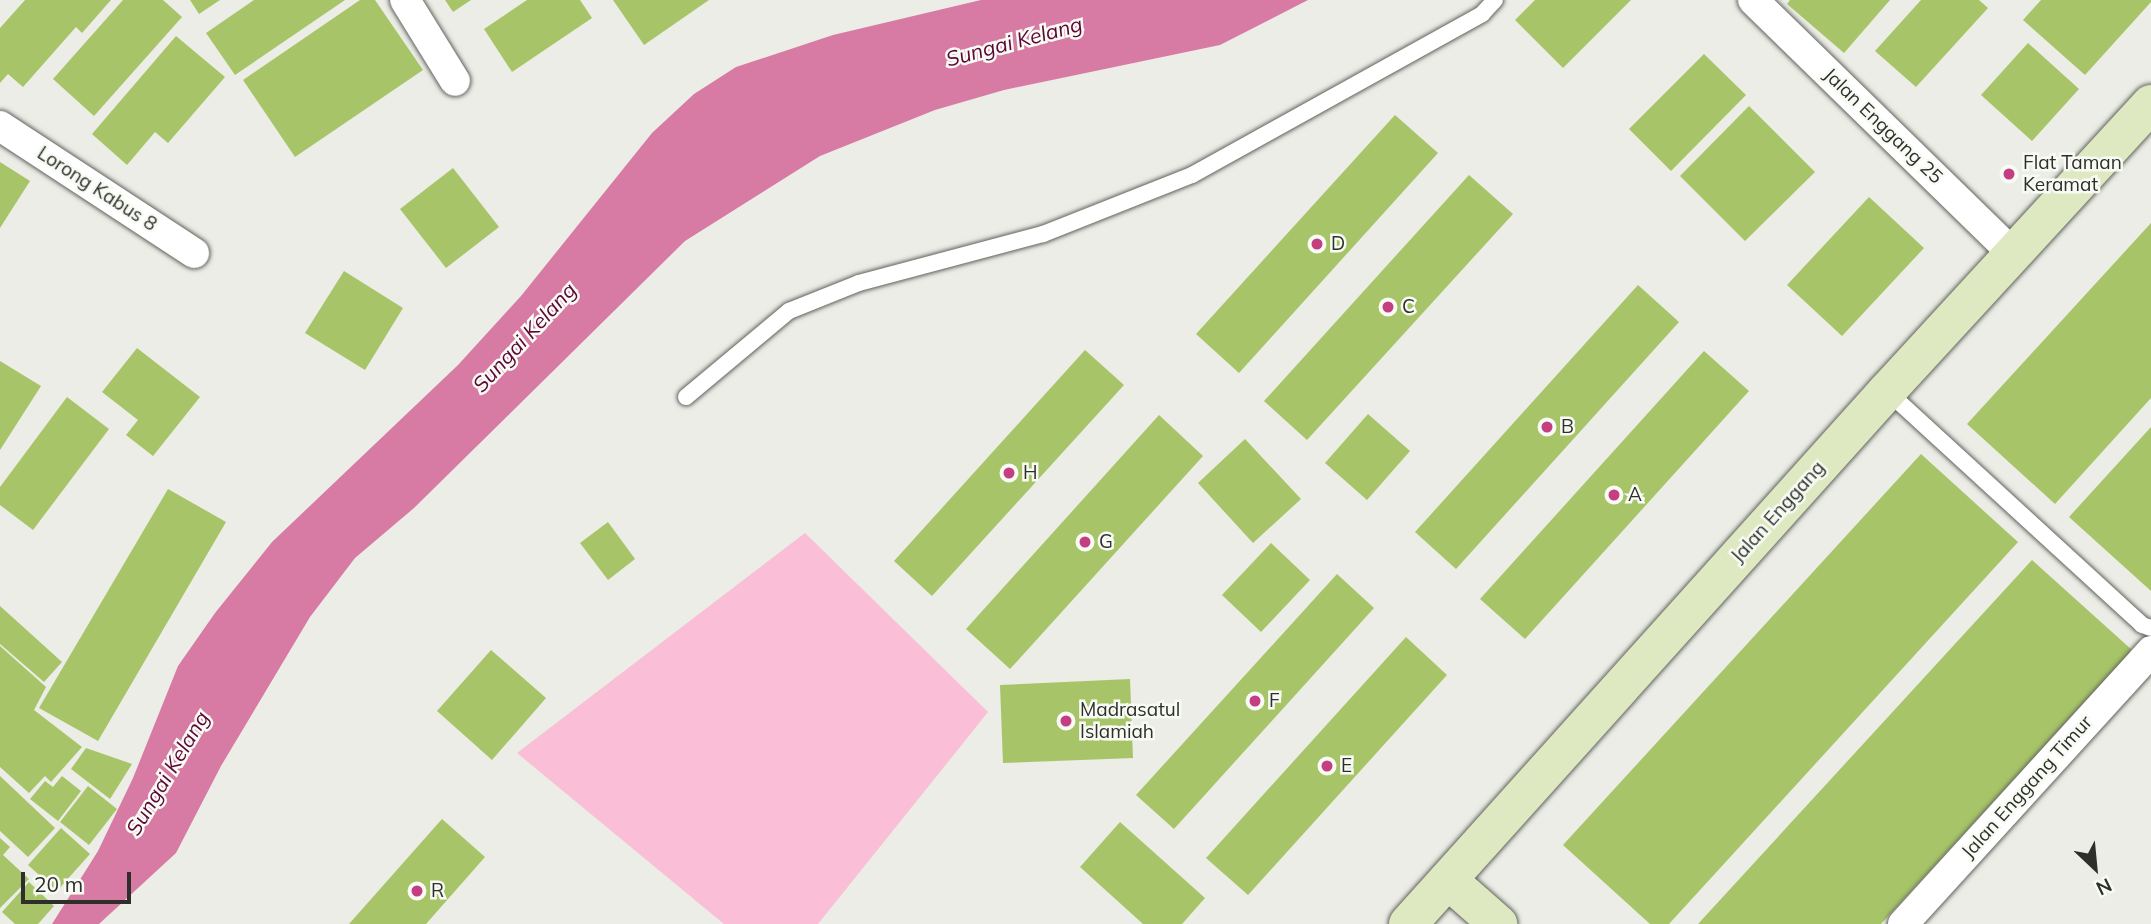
<!DOCTYPE html>
<html>
<head>
<meta charset="utf-8">
<style>
  body { margin:0 }
  #map { position:relative; width:2151px; height:924px; overflow:hidden; background:#ebede6; font-family:Mulish,sans-serif }
  div>[style] { position:absolute }
  [style*='--x'] { left:calc(var(--x)*1px); top:calc(var(--y)*1px); width:calc(var(--w)*1px); rotate:calc(var(--a)*1deg) }
  .green>* { inset:0; background:#fabed6 }
  .water>* { inset:0; background:#d87ba4 }
  .building>* { inset:0; background:#a7c568 }
  .roads { filter:drop-shadow(0 0 2px #61635d) drop-shadow(0 0 2px #61635d) }
  .lane>* { height:16px; margin:-8px; padding:0 8px; transform-origin:8px; border-radius:8px; background:#fff }
  .street>* { height:30px; margin:-15px; padding:0 15px; transform-origin:15px; border-radius:15px; background:#fff }
  .secondary>* { height:38px; margin:-19px; padding:0 19px; transform-origin:19px; border-radius:19px; background:#dee9c2 }
  .dots>* { width:19px; height:19px; translate:-50% -50%; box-sizing:border-box; border:4px solid #f8fbf3; border-radius:50% }
  span { translate:-50% -50%; white-space:nowrap; text-align:center; line-height:1.15; -webkit-text-stroke:5px #f8fbf3; paint-order:stroke }
  .street-label { font-size:19px; color:#2e2f2d }
  .poi-label { font-size:19px; color:#2e2f2d }
  .left { translate:0 -50%; text-align:left }
  .water-label { font-size:21px; color:#5c0537; font-style:italic }
  .north { position:absolute; left:2060px; top:833px; width:70px; height:70px; -webkit-text-stroke:5px #f8fbf3; paint-order:stroke; rotate:154deg; font-size:19px; font-weight:700; line-height:28px; text-align:center; color:#2e2f2d }
  .north::after { content:''; display:block; margin:auto; width:24px; height:32px; background:#2e2f2d; clip-path:polygon(50% 0,100% 100%,50% 72%,0 100%) }
  .scale { position:absolute; left:21px; top:872px; width:110px; height:32px; box-sizing:border-box; border:4px solid #2e2f2d; border-top:0; padding-left:9px; font-size:21px; line-height:24px; white-space:nowrap; color:#2e2f2d; -webkit-text-stroke:5px #f8fbf3; paint-order:stroke }
</style>
</head>
<body>
<div id="map">
  <div class="green">
    <i style="clip-path:polygon(805px 533px,988px 712px,818px 924px,724px 924px,517px 753px)"></i>
  </div>
  <div class="water">
    <i style="clip-path:polygon(981px 0,1308px 0,1220px 45px,1004px 90px,935px 110px,820px 156px,685px 241px,414px 508px,355px 558px,310px 617px,221px 766px,176px 853px,99px 924px,52px 924px,98px 851px,133px 778px,178px 666px,215px 613px,272px 542px,458px 365px,521px 296px,652px 133px,694px 94px,736px 67px,833px 35px)"></i>
  </div>
  <div class="building">
    <i style="clip-path:polygon(25px 0,111px 0,82px 33px,76px 27px,23px 87px,8px 74px,0 83px,0 28px)"></i>
    <i style="clip-path:polygon(123px 0,163px 0,182px 17px,94px 116px,53px 79px)"></i>
    <i style="clip-path:polygon(190px 0,220px 0,199px 14px)"></i>
    <i style="clip-path:polygon(254px 0,345px 0,235px 75px,206px 33px)"></i>
    <i style="clip-path:polygon(360px 0,375px 0,423px 70px,295px 157px,243px 80px)"></i>
    <i style="clip-path:polygon(445px 0,471px 0,453px 12px)"></i>
    <i style="clip-path:polygon(527px 0,580px 0,592px 18px,512px 72px,484px 29px)"></i>
    <i style="clip-path:polygon(613px 0,709px 0,644px 45px)"></i>
    <i style="clip-path:polygon(1535px 0,1631px 0,1563px 68px,1515px 20px)"></i>
    <i style="clip-path:polygon(1790px 0,1890px 0,1844px 53px,1787px 4px)"></i>
    <i style="clip-path:polygon(1921px 0,1979px 0,1988px 8px,1916px 87px,1875px 51px)"></i>
    <i style="clip-path:polygon(2041px 0,2151px 0,2151px 2px,2085px 75px,2023px 20px)"></i>
    <i style="clip-path:polygon(176px 36px,225px 77px,168px 143px,155px 132px,127px 165px,92px 134px)"></i>
    <i style="clip-path:polygon(2028px 43px,2079px 89px,2032px 141px,1981px 95px)"></i>
    <i style="clip-path:polygon(1704px 54px,1746px 95px,1671px 171px,1629px 129px)"></i>
    <i style="clip-path:polygon(1749px 106px,1815px 172px,1745px 241px,1680px 176px)"></i>
    <i style="clip-path:polygon(1395px 115px,1438px 153px,1239px 373px,1196px 334px)"></i>
    <i style="clip-path:polygon(0 162px,30px 181px,0 228px)"></i>
    <i style="clip-path:polygon(453px 168px,499px 227px,446px 268px,400px 209px)"></i>
    <i style="clip-path:polygon(1469px 175px,1513px 214px,1307px 440px,1264px 401px)"></i>
    <i style="clip-path:polygon(1869px 197px,1924px 248px,1842px 336px,1787px 285px)"></i>
    <i style="clip-path:polygon(2151px 223px,2151px 398px,2055px 504px,1967px 424px)"></i>
    <i style="clip-path:polygon(344px 271px,403px 308px,365px 370px,305px 333px)"></i>
    <i style="clip-path:polygon(1638px 285px,1679px 322px,1456px 569px,1415px 532px)"></i>
    <i style="clip-path:polygon(137px 348px,200px 397px,153px 456px,126px 435px,138px 420px,102px 392px)"></i>
    <i style="clip-path:polygon(1085px 350px,1124px 385px,932px 596px,894px 561px)"></i>
    <i style="clip-path:polygon(1704px 351px,1749px 391px,1525px 639px,1480px 599px)"></i>
    <i style="clip-path:polygon(0 361px,41px 386px,0 450px)"></i>
    <i style="clip-path:polygon(67px 397px,109px 429px,33px 530px,0 505px,0 487px)"></i>
    <i style="clip-path:polygon(1368px 414px,1410px 451px,1367px 500px,1325px 463px)"></i>
    <i style="clip-path:polygon(1159px 415px,1203px 456px,1010px 669px,966px 629px)"></i>
    <i style="clip-path:polygon(2151px 427px,2151px 591px,2069px 517px)"></i>
    <i style="clip-path:polygon(1245px 439px,1301px 499px,1253px 543px,1198px 483px)"></i>
    <i style="clip-path:polygon(1921px 454px,2018px 542px,1669px 924px,1650px 924px,1563px 845px)"></i>
    <i style="clip-path:polygon(168px 489px,226px 522px,98px 741px,39px 708px)"></i>
    <i style="clip-path:polygon(608px 522px,635px 559px,608px 580px,580px 543px)"></i>
    <i style="clip-path:polygon(1271px 543px,1310px 580px,1261px 632px,1222px 595px)"></i>
    <i style="clip-path:polygon(2032px 560px,2132px 650px,2005px 789px,1881px 924px,1698px 924px)"></i>
    <i style="clip-path:polygon(1337px 574px,1374px 608px,1174px 829px,1136px 795px)"></i>
    <i style="clip-path:polygon(0 606px,62px 662px,44px 682px,0 644px)"></i>
    <i style="clip-path:polygon(1406px 637px,1447px 675px,1248px 895px,1206px 858px)"></i>
    <i style="clip-path:polygon(0 646px,46px 687px,34px 710px,82px 747px,51px 782px,45px 776px,29px 793px,0 767px)"></i>
    <i style="clip-path:polygon(491px 650px,546px 698px,492px 760px,437px 711px)"></i>
    <i style="clip-path:polygon(1130px 679px,1133px 758px,1003px 763px,1000px 685px)"></i>
    <i style="clip-path:polygon(86px 748px,132px 764px,110px 799px,71px 769px)"></i>
    <i style="clip-path:polygon(0 776px,55px 828px,28px 857px,0 831px)"></i>
    <i style="clip-path:polygon(62px 776px,81px 791px,58px 821px,30px 799px,45px 781px,53px 787px)"></i>
    <i style="clip-path:polygon(88px 786px,117px 809px,89px 845px,60px 822px)"></i>
    <i style="clip-path:polygon(442px 819px,485px 857px,426px 924px,349px 924px)"></i>
    <i style="clip-path:polygon(1120px 822px,1205px 898px,1182px 924px,1143px 924px,1080px 867px)"></i>
    <i style="clip-path:polygon(61px 828px,90px 854px,57px 891px,28px 865px)"></i>
    <i style="clip-path:polygon(0 838px,10px 847px,3px 855px,29px 879px,0 908px)"></i>
    <i style="clip-path:polygon(29px 882px,54px 906px,38px 924px,15px 924px,2px 912px)"></i>
  </div>
  <div class="roads">
    <div class="lane">
      <i style="--x:1887;--y:391;--w:346;--a:42.5"></i>
      <i style="--x:2142;--y:625;--w:9;--a:18"></i>
      <i style="--x:686;--y:397;--w:134;--a:-39.9"></i>
      <i style="--x:789;--y:311;--w:75;--a:-21.8"></i>
      <i style="--x:859;--y:283;--w:190;--a:-14.9"></i>
      <i style="--x:1043;--y:234;--w:160;--a:-21.6"></i>
      <i style="--x:1192;--y:175;--w:332;--a:-29"></i>
      <i style="--x:1482;--y:14;--w:19;--a:-47"></i>
    </div>
    <div class="street">
      <i style="--x:405;--y:0;--w:95;--a:58.3"></i>
      <i style="--x:1753;--y:0;--w:362;--a:44.3"></i>
      <i style="--x:0;--y:126;--w:232;--a:33.2"></i>
      <i style="--x:1903;--y:924;--w:369;--a:-47.7"></i>
    </div>
    <div class="secondary">
      <i style="--x:1448;--y:880;--w:67;--a:41.3"></i>
      <i style="--x:1408;--y:924;--w:717;--a:-48.05"></i>
      <i style="--x:1887;--y:391;--w:390;--a:-47.4"></i>
    </div>
  </div>
  <div class="dots">
    <i style="left:2009px;top:174px;background:#c43f82"></i>
    <i style="left:1317px;top:244px;background:#c43f82"></i>
    <i style="left:1388px;top:307px;background:#c43f82"></i>
    <i style="left:1547px;top:427px;background:#c43f82"></i>
    <i style="left:1009px;top:473px;background:#c43f82"></i>
    <i style="left:1614px;top:495px;background:#c43f82"></i>
    <i style="left:1085px;top:542px;background:#c43f82"></i>
    <i style="left:1255px;top:701px;background:#c43f82"></i>
    <i style="left:1066px;top:721px;background:#c43f82"></i>
    <i style="left:1327px;top:766px;background:#c43f82"></i>
    <i style="left:417px;top:891px;background:#c43f82"></i>
  </div>
  <div class="street-label">
    <span style="left:1883px;top:126px;rotate:44deg">Jalan Enggang 25</span>
    <span style="left:97px;top:189px;rotate:33deg">Lorong Kabus 8</span>
    <span style="left:1778px;top:512px;rotate:-48deg">Jalan Enggang</span>
    <span style="left:2027px;top:787px;rotate:-48deg">Jalan Enggang Timur</span>
  </div>
  <div class="poi-label">
    <span class="left" style="left:2023px;top:174px">Flat Taman<br>Keramat</span>
    <span class="left" style="left:1331px;top:244px">D</span>
    <span class="left" style="left:1402px;top:307px">C</span>
    <span class="left" style="left:1561px;top:427px">B</span>
    <span class="left" style="left:1023px;top:473px">H</span>
    <span class="left" style="left:1628px;top:495px">A</span>
    <span class="left" style="left:1099px;top:542px">G</span>
    <span class="left" style="left:1269px;top:701px">F</span>
    <span class="left" style="left:1080px;top:721px">Madrasatul<br>Islamiah</span>
    <span class="left" style="left:1341px;top:766px">E</span>
    <span class="left" style="left:431px;top:891px">R</span>
  </div>
  <div class="water-label">
    <span style="left:1014px;top:41px;rotate:-15deg">Sungai Kelang</span>
    <span style="left:524px;top:337px;rotate:-47deg">Sungai Kelang</span>
    <span style="left:167px;top:773px;rotate:-59deg">Sungai Kelang</span>
  </div>
  <div class="north">N</div>
  <div class="scale">20 m</div>
</div>
</body>
</html>
